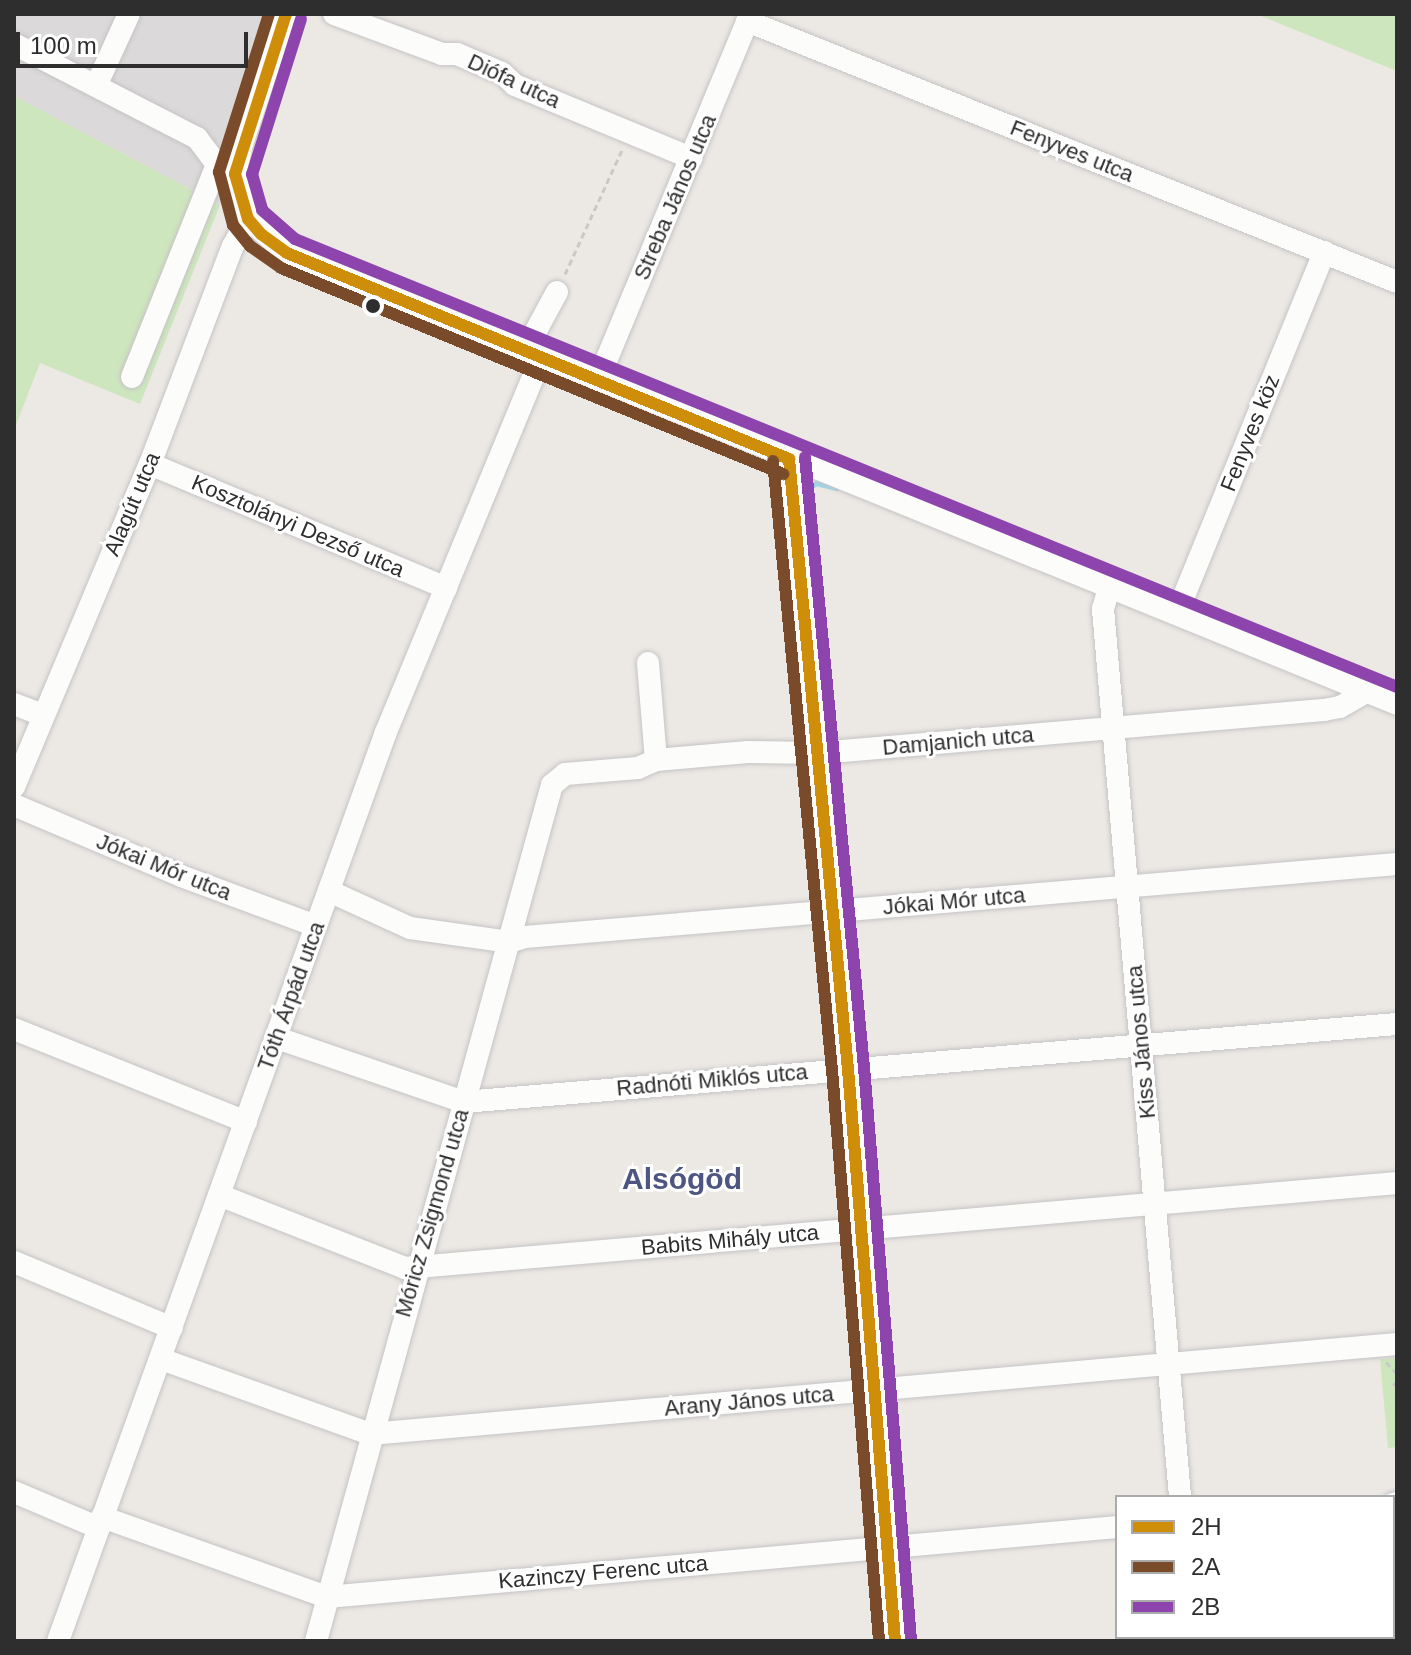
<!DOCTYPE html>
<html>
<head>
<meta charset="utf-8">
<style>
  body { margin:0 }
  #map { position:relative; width:1411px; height:1655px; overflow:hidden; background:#ece8e4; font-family:Helvetica,sans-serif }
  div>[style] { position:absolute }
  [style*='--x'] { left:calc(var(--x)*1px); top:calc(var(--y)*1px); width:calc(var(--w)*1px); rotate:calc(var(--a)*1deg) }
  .industrial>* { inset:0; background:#dcd9db }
  .green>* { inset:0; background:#cee6be }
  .stream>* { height:5px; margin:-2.5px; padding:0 2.5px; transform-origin:2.5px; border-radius:2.5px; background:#99d6ec }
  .path>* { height:3px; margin-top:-1.5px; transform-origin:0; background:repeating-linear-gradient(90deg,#c9c9c8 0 6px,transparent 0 10px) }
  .roads { filter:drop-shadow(0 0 2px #c5c4c5) drop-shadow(0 0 2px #c5c4c5) }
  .minor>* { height:22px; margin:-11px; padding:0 11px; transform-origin:11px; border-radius:11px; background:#fcfcfb }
  .bus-1>* { height:12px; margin:-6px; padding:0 6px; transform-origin:6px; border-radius:6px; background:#cf8e09 }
  .bus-2>* { height:12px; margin:-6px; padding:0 6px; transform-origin:6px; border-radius:6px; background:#7a4b2a }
  .bus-3>* { height:12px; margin:-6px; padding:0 6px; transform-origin:6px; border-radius:6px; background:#8e44ad }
  .dots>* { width:22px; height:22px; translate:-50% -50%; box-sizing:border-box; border:4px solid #fff; border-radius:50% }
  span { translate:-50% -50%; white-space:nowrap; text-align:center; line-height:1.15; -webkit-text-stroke:6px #fff; paint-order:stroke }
  .street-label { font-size:22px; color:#2e2e2e }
  .district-label { font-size:30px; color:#4d5680; font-weight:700 }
  .frame { position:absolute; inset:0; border:16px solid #2e2e2e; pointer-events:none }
  .legend { position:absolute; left:1115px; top:1495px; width:280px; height:144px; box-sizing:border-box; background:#fff; border:2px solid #ababab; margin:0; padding:10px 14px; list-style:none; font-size:24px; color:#2e2e2e }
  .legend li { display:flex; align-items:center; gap:16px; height:40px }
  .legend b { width:40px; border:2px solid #ababab }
  .scale { position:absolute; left:16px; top:32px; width:232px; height:36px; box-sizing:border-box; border:4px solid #2e2e2e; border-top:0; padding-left:10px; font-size:24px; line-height:28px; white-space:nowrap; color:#2e2e2e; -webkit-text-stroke:6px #fff; paint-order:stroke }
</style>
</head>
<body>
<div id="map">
  <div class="industrial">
    <i style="clip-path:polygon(14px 14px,270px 14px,234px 124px,220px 205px,14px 96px)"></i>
  </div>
  <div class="green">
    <i style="clip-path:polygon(1256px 14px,1397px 14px,1397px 71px)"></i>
    <i style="clip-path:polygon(14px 96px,220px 205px,140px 404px,40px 363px,14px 430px)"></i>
    <i style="clip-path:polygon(1397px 1358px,1397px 1447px,1388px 1448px,1380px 1359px)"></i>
  </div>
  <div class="stream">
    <i style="--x:270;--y:213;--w:25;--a:45"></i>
    <i style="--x:301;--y:240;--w:59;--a:25.3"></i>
    <i style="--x:370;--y:271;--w:27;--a:24"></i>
    <i style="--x:408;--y:289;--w:12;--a:20"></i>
    <i style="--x:428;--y:296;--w:27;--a:20"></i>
    <i style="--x:461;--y:309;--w:8;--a:23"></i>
    <i style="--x:483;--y:320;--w:6;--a:18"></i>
    <i style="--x:497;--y:325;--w:14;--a:25"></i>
    <i style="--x:809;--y:534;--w:45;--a:-91.3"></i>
    <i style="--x:808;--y:489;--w:10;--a:-37"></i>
    <i style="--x:816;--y:483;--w:21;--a:14"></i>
    <i style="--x:809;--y:540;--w:42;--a:83.2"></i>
    <i style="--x:815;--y:589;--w:17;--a:83"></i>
    <i style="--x:819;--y:622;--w:47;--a:83.9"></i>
    <i style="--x:827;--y:703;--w:35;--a:83"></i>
    <i style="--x:833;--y:762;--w:51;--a:85.5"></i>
    <i style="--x:839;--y:825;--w:5;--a:90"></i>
    <i style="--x:840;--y:839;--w:22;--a:87"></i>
    <i style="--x:842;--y:869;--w:29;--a:86"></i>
    <i style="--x:846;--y:923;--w:131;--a:84.7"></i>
    <i style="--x:833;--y:1031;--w:23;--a:85"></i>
    <i style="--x:838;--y:1087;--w:49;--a:85.3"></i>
    <i style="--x:844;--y:1151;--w:68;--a:85.8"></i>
    <i style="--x:866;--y:1155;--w:64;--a:85.5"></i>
    <i style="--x:873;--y:1238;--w:38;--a:84"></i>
    <i style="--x:880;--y:1301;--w:4;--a:90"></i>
    <i style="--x:881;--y:1312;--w:14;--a:86"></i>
    <i style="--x:888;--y:1400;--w:43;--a:84.7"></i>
    <i style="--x:902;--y:1562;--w:52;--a:84.5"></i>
    <i style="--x:908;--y:1626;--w:15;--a:86"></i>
  </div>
  <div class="path">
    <i style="--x:565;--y:274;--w:136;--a:-65.3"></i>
    <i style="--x:1386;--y:1362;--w:16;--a:47"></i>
    <i style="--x:1393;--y:1385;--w:5;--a:-37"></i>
  </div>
  <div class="roads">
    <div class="minor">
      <i style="--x:286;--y:14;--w:137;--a:108.7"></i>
      <i style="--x:242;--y:144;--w:31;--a:103"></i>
      <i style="--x:235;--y:174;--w:47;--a:73.9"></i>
      <i style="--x:248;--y:219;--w:52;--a:41.1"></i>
      <i style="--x:287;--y:253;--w:1198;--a:22.11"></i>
      <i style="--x:334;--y:14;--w:115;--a:20.3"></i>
      <i style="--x:442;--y:54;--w:15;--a:0"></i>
      <i style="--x:457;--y:54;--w:49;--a:22.9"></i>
      <i style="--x:502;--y:73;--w:18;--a:43"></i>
      <i style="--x:515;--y:85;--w:191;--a:22.5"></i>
      <i style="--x:747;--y:21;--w:700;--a:21.88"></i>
      <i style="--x:14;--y:44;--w:206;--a:27.2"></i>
      <i style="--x:197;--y:138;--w:34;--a:53"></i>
      <i style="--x:96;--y:86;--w:79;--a:-65.4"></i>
      <i style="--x:525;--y:351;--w:67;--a:-61.5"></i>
      <i style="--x:132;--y:377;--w:228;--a:-68.2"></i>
      <i style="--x:217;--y:165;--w:20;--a:27"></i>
      <i style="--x:598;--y:380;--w:396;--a:-67.4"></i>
      <i style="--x:789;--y:459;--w:613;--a:84.48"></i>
      <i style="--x:848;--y:1069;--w:574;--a:85.3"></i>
      <i style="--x:150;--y:464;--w:321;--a:22.7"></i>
      <i style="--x:1109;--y:588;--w:22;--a:106"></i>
      <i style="--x:1103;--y:609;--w:891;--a:85.04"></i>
      <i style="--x:1177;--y:613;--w:390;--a:-67.8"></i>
      <i style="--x:648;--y:663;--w:97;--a:85.3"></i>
      <i style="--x:14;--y:704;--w:31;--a:21"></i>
      <i style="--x:14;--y:787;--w:350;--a:-67.2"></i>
      <i style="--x:150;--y:464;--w:233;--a:-69.2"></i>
      <i style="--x:233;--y:246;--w:31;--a:-61"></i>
      <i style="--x:14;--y:805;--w:181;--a:23"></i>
      <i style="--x:181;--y:876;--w:144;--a:20.3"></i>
      <i style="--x:329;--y:891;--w:89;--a:24.6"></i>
      <i style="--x:410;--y:928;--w:100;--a:8"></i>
      <i style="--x:509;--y:942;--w:17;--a:-17"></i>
      <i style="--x:525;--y:937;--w:875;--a:-4.79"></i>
      <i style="--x:14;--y:1029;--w:250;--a:21.8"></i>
      <i style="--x:277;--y:1038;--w:198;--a:18.9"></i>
      <i style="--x:464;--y:1102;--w:936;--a:-4.78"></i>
      <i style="--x:219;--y:1195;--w:200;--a:21.4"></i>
      <i style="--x:405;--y:1268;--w:996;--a:-4.9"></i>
      <i style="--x:14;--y:1262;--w:171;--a:22.7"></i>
      <i style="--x:161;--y:1359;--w:222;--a:19.7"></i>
      <i style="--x:370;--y:1434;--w:1031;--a:-5.01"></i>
      <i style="--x:14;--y:1492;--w:92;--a:23"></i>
      <i style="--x:1393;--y:1504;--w:4;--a:-14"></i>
      <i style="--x:102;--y:1517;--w:239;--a:19.6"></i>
      <i style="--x:327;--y:1597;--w:793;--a:-5.06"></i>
      <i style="--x:1191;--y:1637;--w:4;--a:76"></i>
      <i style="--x:58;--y:1641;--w:966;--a:-70.16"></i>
      <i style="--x:386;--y:732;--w:405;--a:-67.5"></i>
      <i style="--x:316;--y:1641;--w:888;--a:-74.59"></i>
      <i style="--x:552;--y:785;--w:17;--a:-40"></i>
      <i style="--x:565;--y:774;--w:73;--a:-4.7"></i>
      <i style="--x:638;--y:768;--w:20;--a:-24"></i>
      <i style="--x:656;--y:760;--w:92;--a:-5"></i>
      <i style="--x:748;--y:752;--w:71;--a:0.8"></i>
      <i style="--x:819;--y:753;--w:507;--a:-4.87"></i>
      <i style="--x:1324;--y:710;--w:16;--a:-11"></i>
      <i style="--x:1340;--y:707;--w:30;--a:-30"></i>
    </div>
  </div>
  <div class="bus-1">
    <i style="--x:286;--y:14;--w:168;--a:107.7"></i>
    <i style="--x:235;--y:174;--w:47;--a:73.9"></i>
    <i style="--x:248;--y:219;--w:20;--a:49"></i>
    <i style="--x:261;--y:234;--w:32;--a:36"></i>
    <i style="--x:287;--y:253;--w:543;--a:22.31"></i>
    <i style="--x:789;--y:459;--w:613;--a:84.48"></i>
    <i style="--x:848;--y:1069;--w:574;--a:85.3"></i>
  </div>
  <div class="bus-2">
    <i style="--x:269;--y:14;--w:166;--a:107.6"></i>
    <i style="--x:219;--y:172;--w:55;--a:75.2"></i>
    <i style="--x:233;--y:225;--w:27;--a:51"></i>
    <i style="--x:250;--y:246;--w:38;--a:35"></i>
    <i style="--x:281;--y:268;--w:543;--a:22.31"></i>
    <i style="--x:773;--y:461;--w:612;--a:84.47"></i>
    <i style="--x:832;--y:1070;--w:573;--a:85.29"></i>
  </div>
  <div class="bus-3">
    <i style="--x:301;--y:19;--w:163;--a:107.5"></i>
    <i style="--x:252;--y:174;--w:37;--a:74"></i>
    <i style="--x:262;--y:210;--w:44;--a:41.3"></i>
    <i style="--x:295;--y:239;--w:1190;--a:22.12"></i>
    <i style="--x:805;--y:457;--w:613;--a:84.48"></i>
    <i style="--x:864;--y:1067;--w:575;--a:85.31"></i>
  </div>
  <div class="dots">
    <i style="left:373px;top:306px;background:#2e2e2e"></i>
  </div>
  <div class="street-label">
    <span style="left:514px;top:81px;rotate:25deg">Diófa utca</span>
    <span style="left:1072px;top:151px;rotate:22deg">Fenyves utca</span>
    <span style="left:675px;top:197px;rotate:-67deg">Streba János utca</span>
    <span style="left:1250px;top:433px;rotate:-68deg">Fenyves köz</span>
    <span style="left:132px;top:504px;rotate:-67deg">Alagút utca</span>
    <span style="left:298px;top:526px;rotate:23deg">Kosztolányi Dezső utca</span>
    <span style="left:958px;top:741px;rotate:-5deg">Damjanich utca</span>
    <span style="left:164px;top:867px;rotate:22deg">Jókai Mór utca</span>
    <span style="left:954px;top:901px;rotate:-5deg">Jókai Mór utca</span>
    <span style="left:291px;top:996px;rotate:-70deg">Tóth Árpád utca</span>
    <span style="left:1141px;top:1042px;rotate:-95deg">Kiss János utca</span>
    <span style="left:712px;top:1080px;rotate:-5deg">Radnóti Miklós utca</span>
    <span style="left:432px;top:1213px;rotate:-74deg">Móricz Zsigmond utca</span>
    <span style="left:730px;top:1240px;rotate:-5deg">Babits Mihály utca</span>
    <span style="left:749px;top:1401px;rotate:-5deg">Arany János utca</span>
    <span style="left:603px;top:1572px;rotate:-5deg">Kazinczy Ferenc utca</span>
  </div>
  <div class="district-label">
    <span style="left:682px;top:1179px">Alsógöd</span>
  </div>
  <div class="frame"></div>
  <ul class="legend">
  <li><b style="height:10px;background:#cf8e09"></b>2H</li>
  <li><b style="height:10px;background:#7a4b2a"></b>2A</li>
  <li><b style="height:10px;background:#8e44ad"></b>2B</li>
  </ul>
  <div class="scale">100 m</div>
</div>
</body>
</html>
